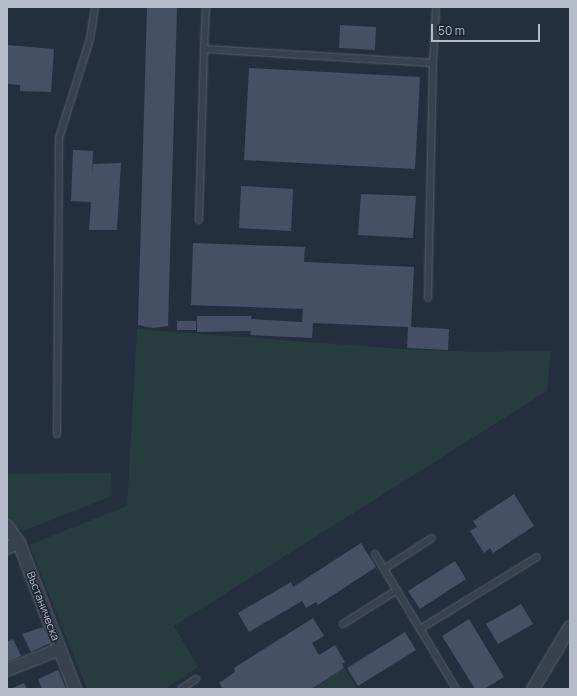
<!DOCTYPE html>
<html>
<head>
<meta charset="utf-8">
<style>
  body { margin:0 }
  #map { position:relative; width:577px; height:696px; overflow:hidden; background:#242f3e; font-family:Manrope,sans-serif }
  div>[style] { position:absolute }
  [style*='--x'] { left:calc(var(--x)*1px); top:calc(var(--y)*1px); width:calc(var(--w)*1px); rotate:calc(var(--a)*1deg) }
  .green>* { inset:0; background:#263c3f }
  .building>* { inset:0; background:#455162 }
  .roads { filter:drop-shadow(0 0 1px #565f6c) drop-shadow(0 0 1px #565f6c) }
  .service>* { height:6px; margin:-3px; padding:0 3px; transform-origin:3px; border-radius:3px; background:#38414e }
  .minor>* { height:12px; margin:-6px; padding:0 6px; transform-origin:6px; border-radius:6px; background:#38414e }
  span { translate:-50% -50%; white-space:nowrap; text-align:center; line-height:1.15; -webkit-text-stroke:3px #1d2633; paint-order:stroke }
  .street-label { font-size:11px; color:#b4bcc9 }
  .frame { position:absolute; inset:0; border:8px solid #b4bcc9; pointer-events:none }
  .scale { position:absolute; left:431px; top:24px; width:109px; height:18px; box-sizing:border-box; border:2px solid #b4bcc9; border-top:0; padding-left:5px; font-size:12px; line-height:14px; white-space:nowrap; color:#b4bcc9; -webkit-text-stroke:3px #1d2633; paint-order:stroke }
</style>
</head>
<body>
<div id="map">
  <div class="green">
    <i style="clip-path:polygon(137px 329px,403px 349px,475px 352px,551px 351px,547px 391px,174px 626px,198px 667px,165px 689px,87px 689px,29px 545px,127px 506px)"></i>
    <i style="clip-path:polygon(111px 473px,112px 496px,23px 531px,7px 519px,7px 474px)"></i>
    <i style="clip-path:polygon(344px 668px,357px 689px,311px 689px)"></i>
  </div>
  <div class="building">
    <i style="clip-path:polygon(147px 7px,177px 7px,168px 326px,153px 328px,138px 325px)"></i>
    <i style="clip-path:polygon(340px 25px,376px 27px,375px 50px,339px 48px)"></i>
    <i style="clip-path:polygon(7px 45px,54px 49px,51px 92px,20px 91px,20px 85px,7px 84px)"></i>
    <i style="clip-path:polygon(249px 68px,420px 77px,415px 169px,244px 160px)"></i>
    <i style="clip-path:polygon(73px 150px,93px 151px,92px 177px,93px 164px,121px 163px,117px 230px,89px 230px,91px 202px,71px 201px)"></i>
    <i style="clip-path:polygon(241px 186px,293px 189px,291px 231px,239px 228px)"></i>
    <i style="clip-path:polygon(361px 194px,416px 196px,413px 238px,358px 235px)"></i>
    <i style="clip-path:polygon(193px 243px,305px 247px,304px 262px,414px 267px,411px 327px,449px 329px,448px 350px,407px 348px,408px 327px,313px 323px,312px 338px,250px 335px,251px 331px,197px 332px,197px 316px,252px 316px,251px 319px,302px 322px,303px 309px,191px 305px)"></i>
    <i style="clip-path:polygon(177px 321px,196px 321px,196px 330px,177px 330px)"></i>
    <i style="clip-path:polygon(514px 494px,534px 526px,493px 553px,490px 548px,484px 553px,470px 531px,477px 527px,473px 521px)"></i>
    <i style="clip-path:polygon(361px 543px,376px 567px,318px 605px,316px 602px,306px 608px,302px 601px,249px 632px,238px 613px,291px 582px,293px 587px)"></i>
    <i style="clip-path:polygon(455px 561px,466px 579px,420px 609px,408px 591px)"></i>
    <i style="clip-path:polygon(521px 604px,533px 624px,498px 644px,486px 624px)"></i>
    <i style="clip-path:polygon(313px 618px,324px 636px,312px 643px,319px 655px,335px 645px,345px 662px,342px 664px,344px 668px,311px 689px,223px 689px,219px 683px,235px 672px,234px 668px)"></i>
    <i style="clip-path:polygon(469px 619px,504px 677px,484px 689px,475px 689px,442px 636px)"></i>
    <i style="clip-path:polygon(43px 627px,50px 643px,31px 652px,22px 634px)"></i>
    <i style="clip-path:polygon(405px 632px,416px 650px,358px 686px,347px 668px)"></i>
    <i style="clip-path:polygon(13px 639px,21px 656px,7px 662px,7px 642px)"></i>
    <i style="clip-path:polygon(58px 670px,66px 689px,42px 689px,38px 679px)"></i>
    <i style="clip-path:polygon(24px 683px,27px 689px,10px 689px)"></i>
  </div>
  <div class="roads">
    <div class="service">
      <i style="--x:206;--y:7;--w:42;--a:92.7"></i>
      <i style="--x:204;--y:49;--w:229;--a:3.5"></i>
      <i style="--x:433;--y:63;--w:56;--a:-86.9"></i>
      <i style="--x:199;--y:220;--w:171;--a:-88.3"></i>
      <i style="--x:428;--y:298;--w:235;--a:-88.8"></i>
      <i style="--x:57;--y:434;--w:296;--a:-89.6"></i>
      <i style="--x:59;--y:138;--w:104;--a:-72.6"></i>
      <i style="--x:90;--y:39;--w:32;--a:-81"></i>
      <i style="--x:375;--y:554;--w:157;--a:59"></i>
      <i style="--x:384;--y:569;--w:57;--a:-32.9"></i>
      <i style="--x:343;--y:624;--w:64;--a:-32.2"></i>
      <i style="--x:420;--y:629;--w:137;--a:-31.6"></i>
      <i style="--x:181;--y:689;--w:18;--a:-34"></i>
    </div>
    <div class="minor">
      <i style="--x:7;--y:526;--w:21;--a:55"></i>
      <i style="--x:19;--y:543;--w:156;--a:69"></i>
      <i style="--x:7;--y:548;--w:13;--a:-23"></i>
      <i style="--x:7;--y:670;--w:57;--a:-21.6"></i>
      <i style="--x:533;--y:689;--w:72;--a:-59.2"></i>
    </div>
  </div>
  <div class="street-label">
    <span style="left:43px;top:606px;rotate:69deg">Въстаническа</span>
  </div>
  <div class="frame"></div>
  <div class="scale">50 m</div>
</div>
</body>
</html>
